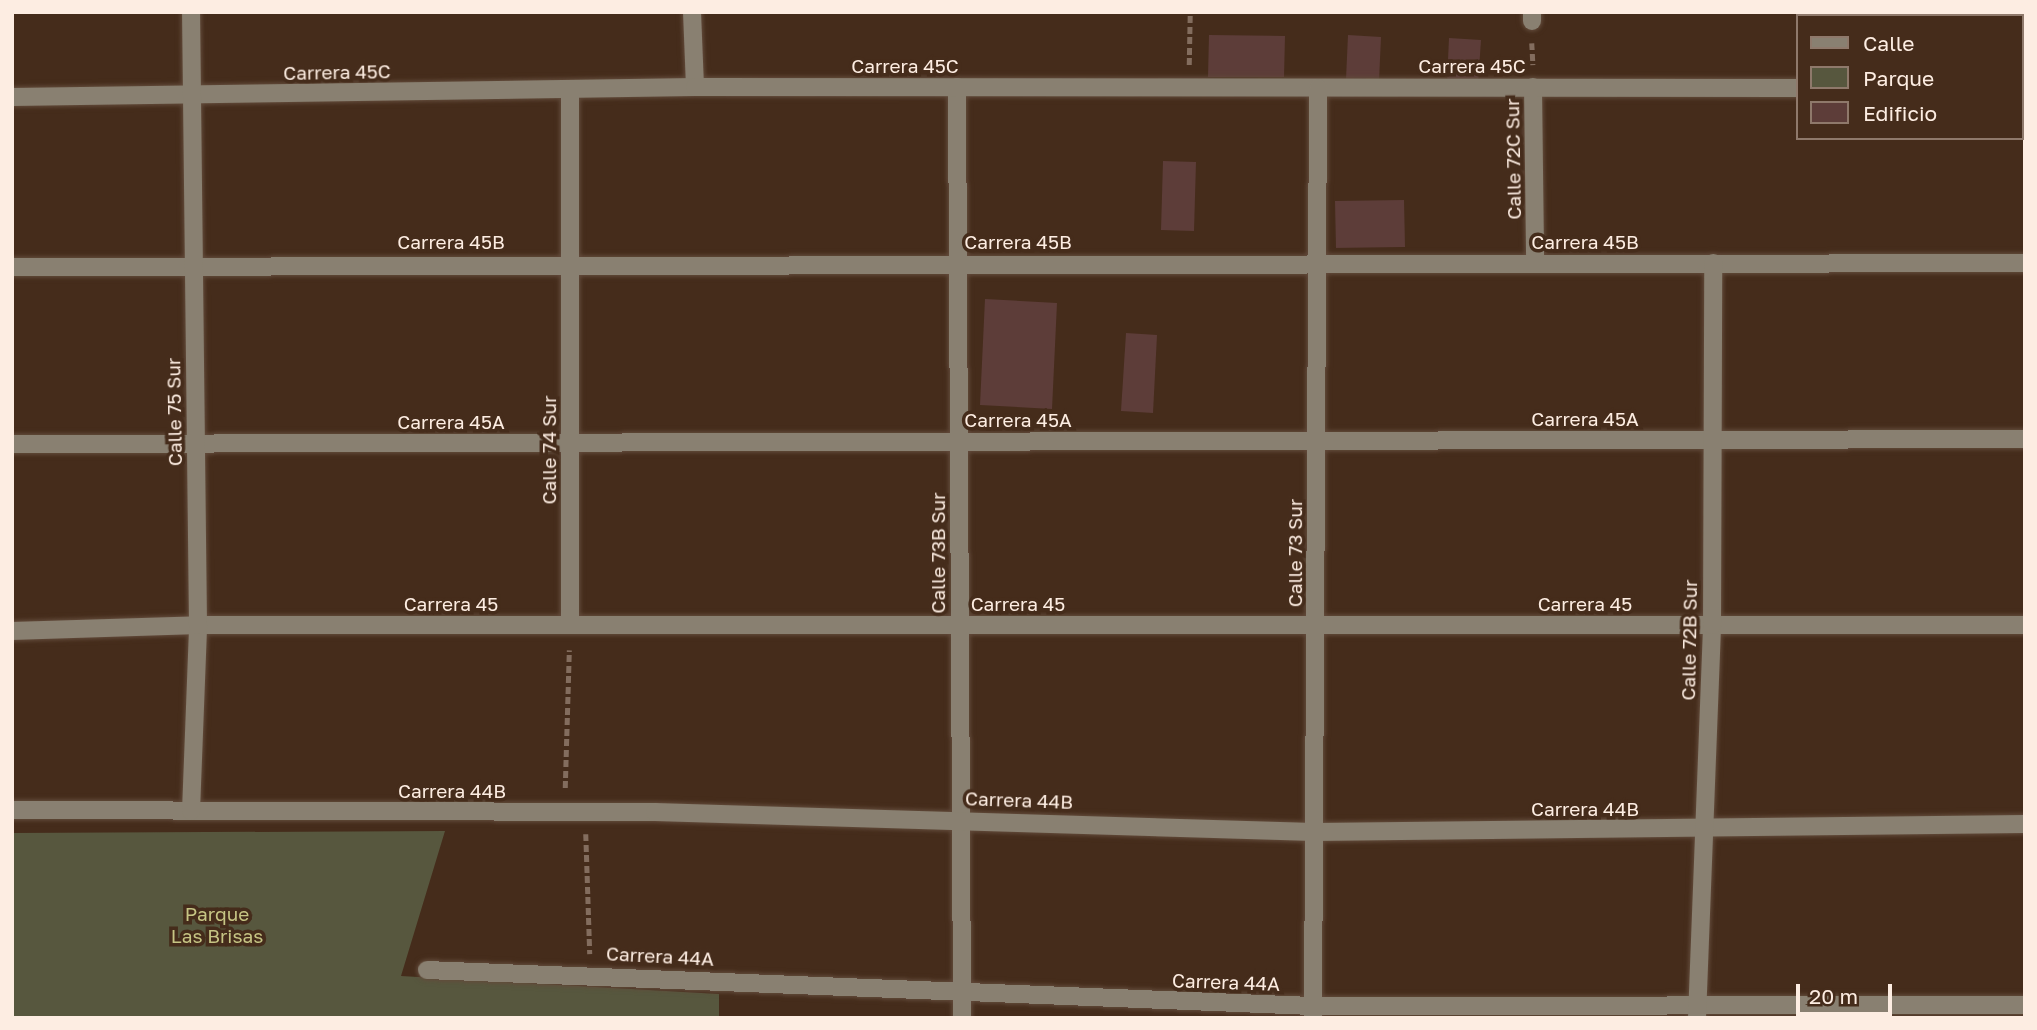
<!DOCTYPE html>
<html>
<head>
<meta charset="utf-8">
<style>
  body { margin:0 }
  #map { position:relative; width:2037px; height:1030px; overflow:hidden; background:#452c1b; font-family:"Golos Text",sans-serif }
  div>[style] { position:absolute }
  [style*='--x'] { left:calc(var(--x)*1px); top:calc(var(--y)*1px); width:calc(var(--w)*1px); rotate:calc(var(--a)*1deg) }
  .green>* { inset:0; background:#57573e }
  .building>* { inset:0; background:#5d3d39 }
  .path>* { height:4.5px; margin-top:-2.25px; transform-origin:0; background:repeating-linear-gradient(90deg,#836d5e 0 7px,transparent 0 10.5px) }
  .roads { filter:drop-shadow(0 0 2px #624b3b) drop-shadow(0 0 2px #624b3b) }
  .minor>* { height:18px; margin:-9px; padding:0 9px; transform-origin:9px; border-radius:9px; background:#898071 }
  span { translate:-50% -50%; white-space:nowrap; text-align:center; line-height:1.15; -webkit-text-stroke:7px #452c1b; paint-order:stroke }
  .street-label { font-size:19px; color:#fdede2 }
  .park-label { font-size:19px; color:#c6c584 }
  .frame { position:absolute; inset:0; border:14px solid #fdede2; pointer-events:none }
  .legend { position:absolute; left:1796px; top:14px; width:228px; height:126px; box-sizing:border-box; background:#452c1b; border:2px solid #8f796b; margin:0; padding:9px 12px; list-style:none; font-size:21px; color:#fdede2 }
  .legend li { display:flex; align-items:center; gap:14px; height:35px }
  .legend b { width:35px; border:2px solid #8f796b }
  .scale { position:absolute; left:1796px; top:984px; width:96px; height:32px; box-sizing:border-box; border:4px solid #fdede2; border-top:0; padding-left:9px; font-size:21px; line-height:24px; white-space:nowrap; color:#fdede2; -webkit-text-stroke:5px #452c1b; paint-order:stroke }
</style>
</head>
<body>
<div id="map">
  <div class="green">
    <i style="clip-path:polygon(445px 831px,401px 976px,719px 994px,719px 1018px,12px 1018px,12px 833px)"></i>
  </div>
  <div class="building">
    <i style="clip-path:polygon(1209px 35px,1285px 36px,1284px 77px,1208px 77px)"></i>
    <i style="clip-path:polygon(1348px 35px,1381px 37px,1379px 81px,1346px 79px)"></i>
    <i style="clip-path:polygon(1449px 38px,1481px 40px,1478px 84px,1447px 82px)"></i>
    <i style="clip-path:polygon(1163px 161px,1196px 162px,1194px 231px,1161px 230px)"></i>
    <i style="clip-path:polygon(1404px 200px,1405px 247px,1336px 248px,1335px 201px)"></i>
    <i style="clip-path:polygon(985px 299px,1057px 303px,1052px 409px,980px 405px)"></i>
    <i style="clip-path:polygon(1126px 333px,1157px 335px,1153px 413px,1121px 411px)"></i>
  </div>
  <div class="path">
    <i style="--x:1532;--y:43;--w:22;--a:87"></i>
    <i style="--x:1189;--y:65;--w:53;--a:-88.9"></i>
    <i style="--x:565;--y:788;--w:138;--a:-88.3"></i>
    <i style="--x:586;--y:834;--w:120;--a:88.1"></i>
  </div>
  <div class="roads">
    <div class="minor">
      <i style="--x:692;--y:12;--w:75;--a:87.7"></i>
      <i style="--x:1532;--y:12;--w:9;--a:90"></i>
      <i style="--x:2024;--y:12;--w:10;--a:84"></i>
      <i style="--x:957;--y:87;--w:931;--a:89.69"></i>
      <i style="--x:1533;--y:87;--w:176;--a:89.3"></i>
      <i style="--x:2021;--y:88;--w:4;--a:0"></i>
      <i style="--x:12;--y:97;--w:683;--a:-0.84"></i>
      <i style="--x:695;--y:87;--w:1102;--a:0.05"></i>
      <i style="--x:12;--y:267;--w:2013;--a:-0.11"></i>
      <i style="--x:12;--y:444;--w:2013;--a:-0.14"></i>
      <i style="--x:570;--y:625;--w:536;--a:-90"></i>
      <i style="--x:12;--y:631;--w:186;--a:-1.8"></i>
      <i style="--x:198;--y:625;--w:1827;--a:0"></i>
      <i style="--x:12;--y:810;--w:643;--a:0.18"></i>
      <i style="--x:655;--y:812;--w:659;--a:1.74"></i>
      <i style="--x:1314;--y:832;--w:711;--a:-0.64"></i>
      <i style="--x:191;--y:811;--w:186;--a:-87.8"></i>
      <i style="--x:198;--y:625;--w:613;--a:-90.65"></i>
      <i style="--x:427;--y:970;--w:887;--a:2.33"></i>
      <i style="--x:1313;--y:1006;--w:712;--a:-0.08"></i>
      <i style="--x:1313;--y:1018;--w:930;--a:-89.69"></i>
      <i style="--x:1697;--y:1018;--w:393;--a:-87.8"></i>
      <i style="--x:1712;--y:625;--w:362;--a:-89.8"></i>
    </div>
  </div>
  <div class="street-label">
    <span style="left:905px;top:66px">Carrera 45C</span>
    <span style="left:1472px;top:66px">Carrera 45C</span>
    <span style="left:337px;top:72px;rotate:-1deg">Carrera 45C</span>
    <span style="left:1513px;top:159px;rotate:-91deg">Calle 72C Sur</span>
    <span style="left:451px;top:242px">Carrera 45B</span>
    <span style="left:1018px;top:242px">Carrera 45B</span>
    <span style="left:1585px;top:242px">Carrera 45B</span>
    <span style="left:174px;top:412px;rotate:-91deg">Calle 75 Sur</span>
    <span style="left:1585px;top:419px">Carrera 45A</span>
    <span style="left:1018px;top:420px">Carrera 45A</span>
    <span style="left:451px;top:422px">Carrera 45A</span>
    <span style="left:549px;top:450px;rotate:-90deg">Calle 74 Sur</span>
    <span style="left:938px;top:553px;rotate:-90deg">Calle 73B Sur</span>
    <span style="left:1295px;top:553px;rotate:-90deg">Calle 73 Sur</span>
    <span style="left:451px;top:604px">Carrera 45</span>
    <span style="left:1018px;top:604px">Carrera 45</span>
    <span style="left:1585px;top:604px">Carrera 45</span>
    <span style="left:1689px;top:640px;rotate:-89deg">Calle 72B Sur</span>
    <span style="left:452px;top:791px">Carrera 44B</span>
    <span style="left:1019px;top:800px;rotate:2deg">Carrera 44B</span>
    <span style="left:1585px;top:809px">Carrera 44B</span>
    <span style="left:660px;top:956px;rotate:3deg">Carrera 44A</span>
    <span style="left:1226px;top:982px;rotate:2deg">Carrera 44A</span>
  </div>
  <div class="park-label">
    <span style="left:217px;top:925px">Parque<br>Las Brisas</span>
  </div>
  <div class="frame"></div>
  <ul class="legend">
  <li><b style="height:9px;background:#898071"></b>Calle</li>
  <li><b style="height:19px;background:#57573e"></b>Parque</li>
  <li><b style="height:19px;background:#5d3d39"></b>Edificio</li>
  </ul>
  <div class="scale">20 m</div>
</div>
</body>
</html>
